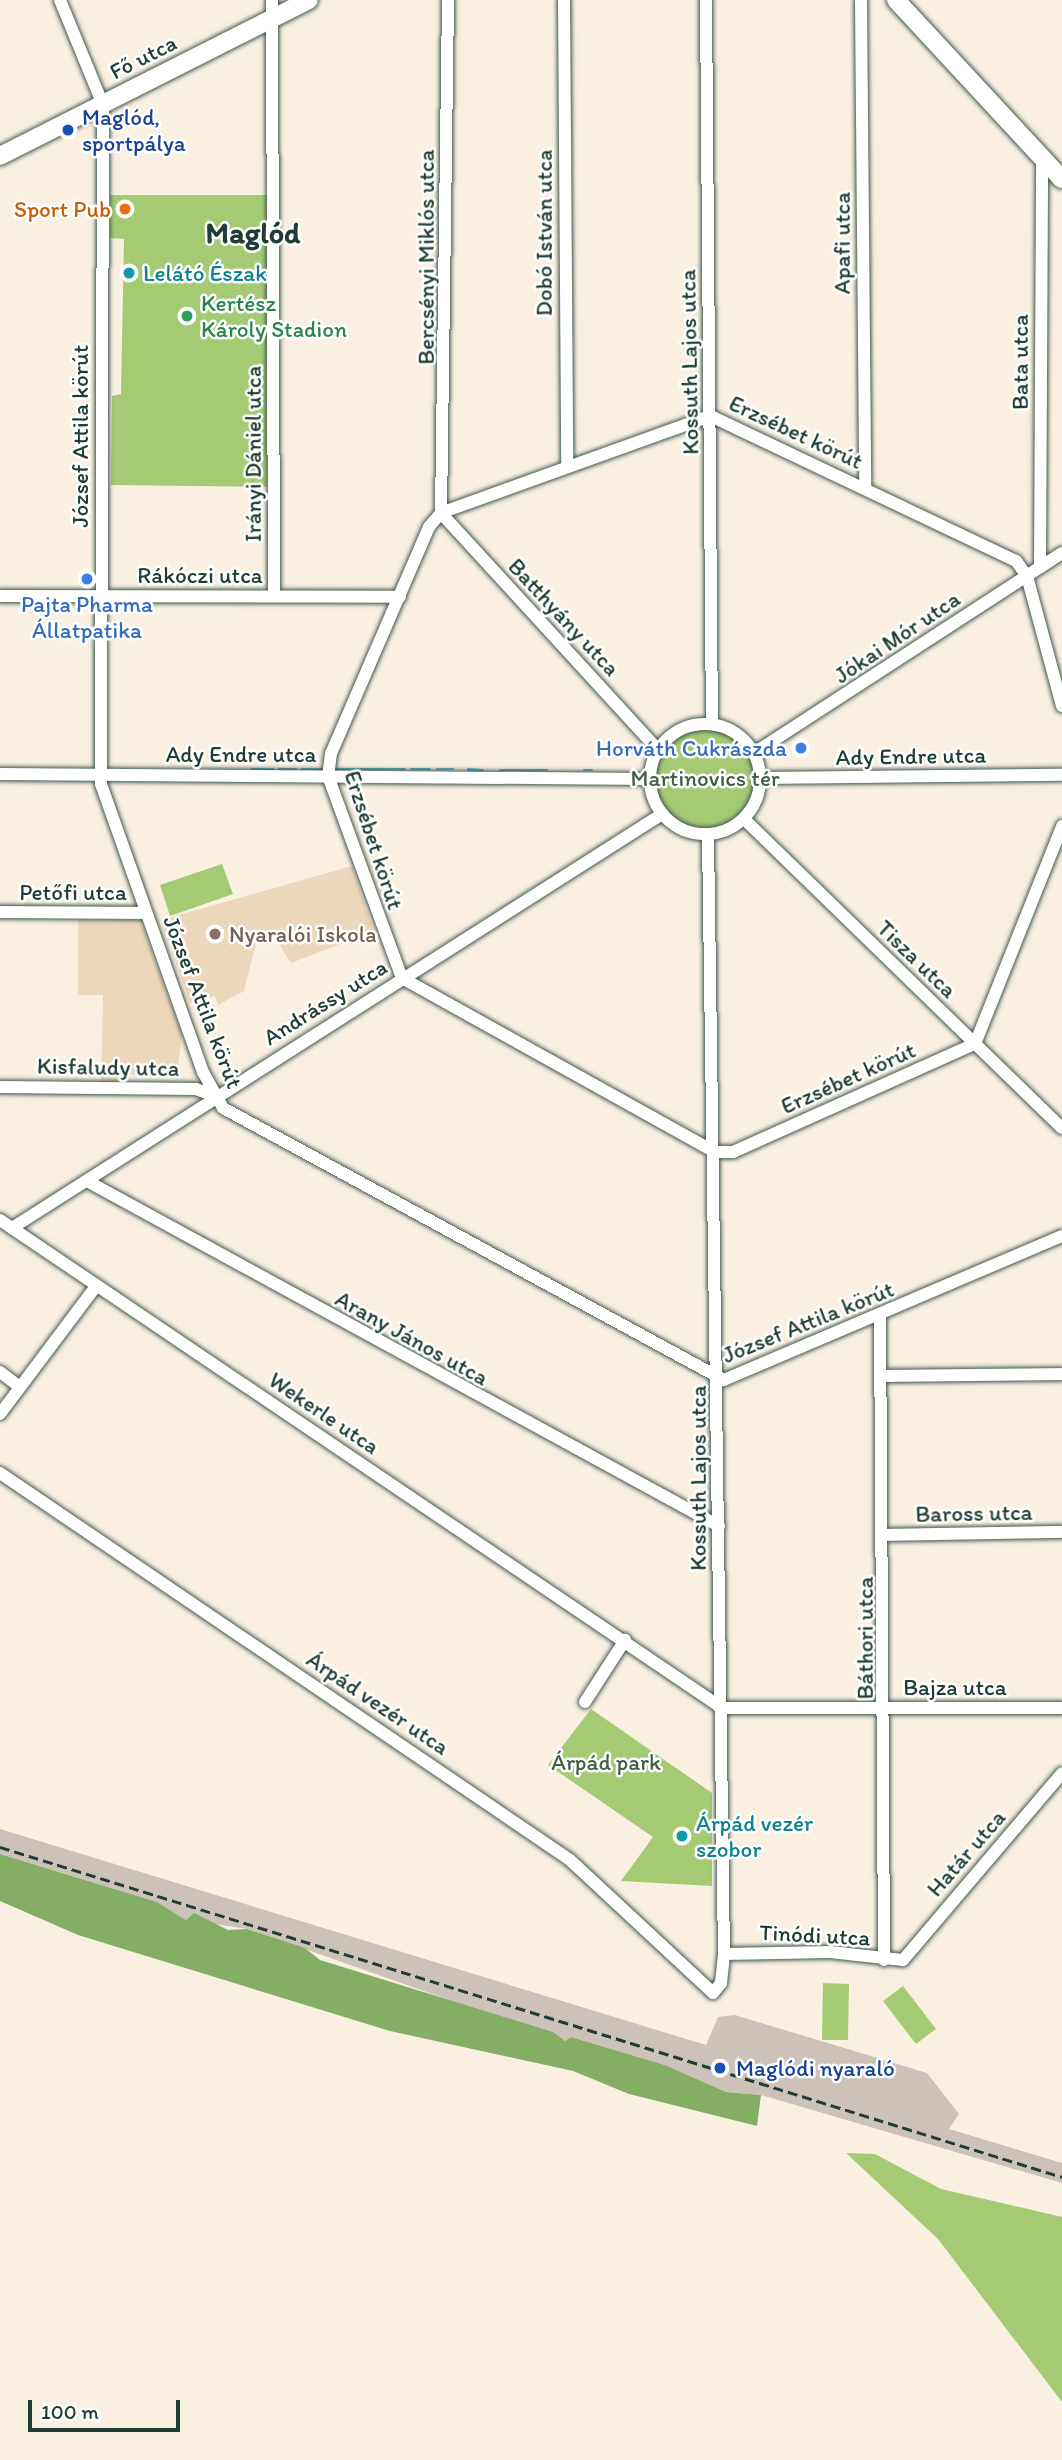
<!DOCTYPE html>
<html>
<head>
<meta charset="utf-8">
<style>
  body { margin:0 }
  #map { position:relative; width:1062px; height:2460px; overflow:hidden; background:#f9f0e2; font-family:Itim,sans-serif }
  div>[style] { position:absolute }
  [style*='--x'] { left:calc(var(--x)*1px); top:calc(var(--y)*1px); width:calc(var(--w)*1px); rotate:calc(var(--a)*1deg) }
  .built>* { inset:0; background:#edd7bb }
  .industrial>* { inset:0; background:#ccc2b9 }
  .green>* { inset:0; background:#a5ca74 }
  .round { border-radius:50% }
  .forest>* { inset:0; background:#84ae66 }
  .stream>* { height:2.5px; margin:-1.25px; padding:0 1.25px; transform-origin:1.25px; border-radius:1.25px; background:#50aece }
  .roads { filter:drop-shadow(0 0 2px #40584e) drop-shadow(0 0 2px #40584e) }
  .street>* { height:12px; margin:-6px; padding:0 6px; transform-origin:6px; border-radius:6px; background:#fff }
  .street>.ring { margin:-6px; padding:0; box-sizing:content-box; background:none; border:12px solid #fff; border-radius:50% }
  .secondary>* { height:18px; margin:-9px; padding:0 9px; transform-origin:9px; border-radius:9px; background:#fff }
  .rail>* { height:2.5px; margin-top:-1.25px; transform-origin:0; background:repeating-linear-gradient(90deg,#1f3d34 0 10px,transparent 0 15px) }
  .dots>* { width:19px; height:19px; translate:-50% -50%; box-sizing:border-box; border:4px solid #fff; border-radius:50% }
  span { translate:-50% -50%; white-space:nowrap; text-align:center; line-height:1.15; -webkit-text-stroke:5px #fff; paint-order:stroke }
  .street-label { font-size:23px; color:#1f3d34 }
  .transit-label { font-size:23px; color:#164399 }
  .left { translate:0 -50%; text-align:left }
  .food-label { font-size:23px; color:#c56008 }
  .right { translate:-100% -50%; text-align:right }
  .culture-label { font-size:23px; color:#0d838f }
  .leisure-label { font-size:23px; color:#27864d }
  .shop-label { font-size:23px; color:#366cbe }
  .park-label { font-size:23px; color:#406044 }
  .education-label { font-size:23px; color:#785e54 }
  .district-label { font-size:30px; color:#1f3d34; font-weight:700 }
  .scale { position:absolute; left:28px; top:2400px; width:152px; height:32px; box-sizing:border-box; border:4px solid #1f3d34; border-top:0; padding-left:9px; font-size:21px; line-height:24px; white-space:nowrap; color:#1f3d34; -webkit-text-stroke:5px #fff; paint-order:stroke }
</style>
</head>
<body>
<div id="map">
  <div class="built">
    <i style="clip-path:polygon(352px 866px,374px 931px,291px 963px,271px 932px,258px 936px,244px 991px,218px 1005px,215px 996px,190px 1003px,161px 920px)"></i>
    <i style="clip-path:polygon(78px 920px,140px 920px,182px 1035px,177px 1076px,118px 1074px,117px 1082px,101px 1082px,103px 995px,78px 995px)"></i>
  </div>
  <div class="industrial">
    <i style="clip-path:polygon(0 1829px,706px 2045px,718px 2017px,735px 2015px,927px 2073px,959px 2114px,949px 2129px,1062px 2163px,1062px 2183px,761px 2095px,726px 2092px,665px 2065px,571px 2037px,565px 2041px,248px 1929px,186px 1920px,157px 1902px,0 1854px)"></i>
  </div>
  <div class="green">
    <i style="clip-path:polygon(110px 195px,267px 195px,267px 487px,111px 485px,112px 396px,121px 394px,124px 239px,110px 238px)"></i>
    <i class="round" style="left:655px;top:728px;width:100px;height:100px"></i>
    <i style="clip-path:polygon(222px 864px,233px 894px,170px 916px,160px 885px)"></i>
    <i style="clip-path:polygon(591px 1709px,712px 1793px,712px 1886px,621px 1881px,653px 1837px,548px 1765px)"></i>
    <i style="clip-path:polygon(823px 1983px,849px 1984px,848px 2040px,822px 2040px)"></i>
    <i style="clip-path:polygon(903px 1986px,936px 2029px,916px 2044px,883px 2001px)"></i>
    <i style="clip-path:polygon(846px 2153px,875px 2154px,941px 2189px,1062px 2217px,1062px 2402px,938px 2239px)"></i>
  </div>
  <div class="forest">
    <i style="clip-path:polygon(0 1854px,157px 1902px,186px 1920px,194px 1913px,228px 1930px,247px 1929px,305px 1948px,320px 1960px,553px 2032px,565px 2041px,571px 2037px,665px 2065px,726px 2092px,761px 2095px,757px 2126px,629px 2094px,573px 2071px,390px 2031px,78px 1935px,0 1901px)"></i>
  </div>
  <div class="stream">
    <i style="--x:252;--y:769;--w:21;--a:0"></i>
    <i style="--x:279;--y:769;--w:17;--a:0"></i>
    <i style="--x:302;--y:769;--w:20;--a:0"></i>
    <i style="--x:334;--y:769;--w:71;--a:0"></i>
    <i style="--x:411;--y:769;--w:19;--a:0"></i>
    <i style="--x:437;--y:769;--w:16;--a:0"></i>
    <i style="--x:468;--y:769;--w:14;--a:4"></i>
    <i style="--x:500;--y:770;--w:47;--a:0"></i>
    <i style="--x:584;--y:770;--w:8;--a:0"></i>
  </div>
  <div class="roads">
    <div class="street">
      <i style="--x:60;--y:0;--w:113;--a:67.7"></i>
      <i style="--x:103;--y:105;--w:679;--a:90.17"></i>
      <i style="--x:101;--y:784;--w:306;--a:70.5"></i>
      <i style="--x:203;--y:1072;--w:41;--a:60.9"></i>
      <i style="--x:223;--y:1108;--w:570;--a:28.5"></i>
      <i style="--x:724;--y:1380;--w:367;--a:-23.1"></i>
      <i style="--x:272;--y:0;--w:596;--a:89.81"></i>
      <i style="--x:448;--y:0;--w:513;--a:90.78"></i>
      <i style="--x:441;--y:513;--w:321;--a:47.5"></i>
      <i style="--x:564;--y:0;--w:465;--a:89.6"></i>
      <i style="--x:706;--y:0;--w:724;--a:89.53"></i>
      <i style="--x:861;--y:0;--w:486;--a:89.5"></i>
      <i style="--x:1040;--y:567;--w:410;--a:-89.7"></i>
      <i style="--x:0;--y:596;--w:400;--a:0.1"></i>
      <i style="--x:1062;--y:706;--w:135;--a:-105.1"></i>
      <i style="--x:1027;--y:576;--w:19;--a:-126"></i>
      <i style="--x:1016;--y:561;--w:339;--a:-154.6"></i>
      <i style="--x:710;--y:416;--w:286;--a:160.2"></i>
      <i style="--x:441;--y:513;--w:18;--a:131"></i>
      <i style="--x:429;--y:527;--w:246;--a:113.4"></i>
      <i style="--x:331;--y:753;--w:23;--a:97"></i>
      <i style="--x:328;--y:776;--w:215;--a:69.9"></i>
      <i style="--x:402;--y:978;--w:358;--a:29.1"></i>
      <i style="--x:715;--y:1152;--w:18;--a:0"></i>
      <i style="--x:733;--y:1152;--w:265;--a:-24.1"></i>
      <i style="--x:975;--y:1044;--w:235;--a:-68.2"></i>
      <i class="ring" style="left:650px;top:724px;width:98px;height:98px"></i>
      <i style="--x:754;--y:753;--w:367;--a:-33"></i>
      <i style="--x:0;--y:774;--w:650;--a:0.44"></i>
      <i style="--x:761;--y:778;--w:301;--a:-0.6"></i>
      <i style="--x:744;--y:819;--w:443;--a:44.2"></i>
      <i style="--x:0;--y:912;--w:145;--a:0.4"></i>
      <i style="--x:0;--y:1087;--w:196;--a:0.6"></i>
      <i style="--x:196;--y:1089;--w:20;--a:20"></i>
      <i style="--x:87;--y:1181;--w:720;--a:28.63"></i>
      <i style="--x:0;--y:1220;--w:871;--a:34.05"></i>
      <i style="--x:722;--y:1708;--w:340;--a:0"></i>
      <i style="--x:12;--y:1228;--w:771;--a:-32.49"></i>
      <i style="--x:880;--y:1316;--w:644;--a:89.64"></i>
      <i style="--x:0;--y:1372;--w:25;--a:37"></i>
      <i style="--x:885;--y:1376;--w:177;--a:-0.6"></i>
      <i style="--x:0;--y:1414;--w:160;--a:-53.1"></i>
      <i style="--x:0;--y:1473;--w:689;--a:34.17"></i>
      <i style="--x:570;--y:1860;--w:195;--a:42.9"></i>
      <i style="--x:713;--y:1993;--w:13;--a:-51"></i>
      <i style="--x:721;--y:1983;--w:29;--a:-84"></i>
      <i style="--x:724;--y:1954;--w:1120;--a:-90.82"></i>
      <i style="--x:886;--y:1535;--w:176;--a:-1"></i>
      <i style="--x:585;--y:1702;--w:74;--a:-57.2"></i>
      <i style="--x:724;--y:1954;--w:106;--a:-1.1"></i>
      <i style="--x:830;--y:1952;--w:73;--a:6.3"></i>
      <i style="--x:903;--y:1960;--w:245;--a:-49.6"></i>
    </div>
    <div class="secondary">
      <i style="--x:896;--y:0;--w:244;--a:47.2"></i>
      <i style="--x:0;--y:156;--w:346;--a:-26.8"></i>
    </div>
  </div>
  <div class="rail">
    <i style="--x:0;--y:1847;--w:1112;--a:17.26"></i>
  </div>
  <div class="dots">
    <i style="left:68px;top:130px;background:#1a4fb4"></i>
    <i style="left:125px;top:209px;background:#e8710a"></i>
    <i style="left:129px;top:273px;background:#0f9aa8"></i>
    <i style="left:187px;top:316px;background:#2e9e5b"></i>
    <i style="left:87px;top:579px;background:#3f7fe0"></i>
    <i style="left:801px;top:748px;background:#3f7fe0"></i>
    <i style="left:215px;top:934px;background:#8d6e63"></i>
    <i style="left:682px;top:1836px;background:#0f9aa8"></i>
    <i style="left:720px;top:2068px;background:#1a4fb4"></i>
  </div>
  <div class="street-label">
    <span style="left:143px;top:57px;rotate:-27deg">Fő utca</span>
    <span style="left:544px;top:233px;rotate:-90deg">Dobó István utca</span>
    <span style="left:842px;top:243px;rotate:-90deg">Apafi utca</span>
    <span style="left:426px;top:257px;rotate:-90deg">Bercsényi Miklós utca</span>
    <span style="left:689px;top:362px;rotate:-91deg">Kossuth Lajos utca</span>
    <span style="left:1020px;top:362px;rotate:-90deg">Bata utca</span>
    <span style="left:796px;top:432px;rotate:25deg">Erzsébet körút</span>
    <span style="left:80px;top:436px;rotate:-90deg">József Attila körút</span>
    <span style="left:253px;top:454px;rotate:-90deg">Irányi Dániel utca</span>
    <span style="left:200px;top:575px">Rákóczi utca</span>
    <span style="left:564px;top:617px;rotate:47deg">Batthyány utca</span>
    <span style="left:897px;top:637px;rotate:-34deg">Jókai Mór utca</span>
    <span style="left:241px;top:754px">Ady Endre utca</span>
    <span style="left:911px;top:756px;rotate:-1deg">Ady Endre utca</span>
    <span style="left:374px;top:840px;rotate:72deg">Erzsébet körút</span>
    <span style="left:73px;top:892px">Petőfi utca</span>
    <span style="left:917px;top:959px;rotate:44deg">Tisza utca</span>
    <span style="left:203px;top:1002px;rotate:69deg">József Attila körút</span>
    <span style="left:325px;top:1002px;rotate:-32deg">Andrássy utca</span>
    <span style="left:108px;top:1067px;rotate:1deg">Kisfaludy utca</span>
    <span style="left:848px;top:1078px;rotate:-24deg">Erzsébet körút</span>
    <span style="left:808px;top:1322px;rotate:-22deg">József Attila körút</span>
    <span style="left:412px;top:1338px;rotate:29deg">Arany János utca</span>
    <span style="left:324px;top:1413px;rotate:34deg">Wekerle utca</span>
    <span style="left:698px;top:1478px;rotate:-90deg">Kossuth Lajos utca</span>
    <span style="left:974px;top:1513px;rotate:-1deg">Baross utca</span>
    <span style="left:865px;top:1638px;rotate:-90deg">Báthori utca</span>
    <span style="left:955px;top:1687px">Bajza utca</span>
    <span style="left:378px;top:1703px;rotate:34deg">Árpád vezér utca</span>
    <span style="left:966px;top:1853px;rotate:-49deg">Határ utca</span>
    <span style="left:815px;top:1935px;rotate:3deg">Tinódi utca</span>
  </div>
  <div class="transit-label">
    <span class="left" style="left:82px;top:130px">Maglód,<br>sportpálya</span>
    <span class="left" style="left:736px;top:2068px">Maglódi nyaraló</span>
  </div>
  <div class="food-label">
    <span class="right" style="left:111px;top:209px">Sport Pub</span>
  </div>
  <div class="culture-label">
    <span class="left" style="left:143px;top:273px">Lelátó Észak</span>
    <span class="left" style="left:696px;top:1836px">Árpád vezér<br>szobor</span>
  </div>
  <div class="leisure-label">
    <span class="left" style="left:201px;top:316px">Kertész<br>Károly Stadion</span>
  </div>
  <div class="shop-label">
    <span style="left:87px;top:617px">Pajta Pharma<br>Állatpatika</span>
    <span class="right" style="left:787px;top:748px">Horváth Cukrászda</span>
  </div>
  <div class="park-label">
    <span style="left:705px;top:778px">Martinovics tér</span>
    <span style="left:606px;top:1762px">Árpád park</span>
  </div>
  <div class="education-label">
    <span class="left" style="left:229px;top:934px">Nyaralói Iskola</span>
  </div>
  <div class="district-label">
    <span style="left:253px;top:233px">Maglód</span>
  </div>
  <div class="scale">100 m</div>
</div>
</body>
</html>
